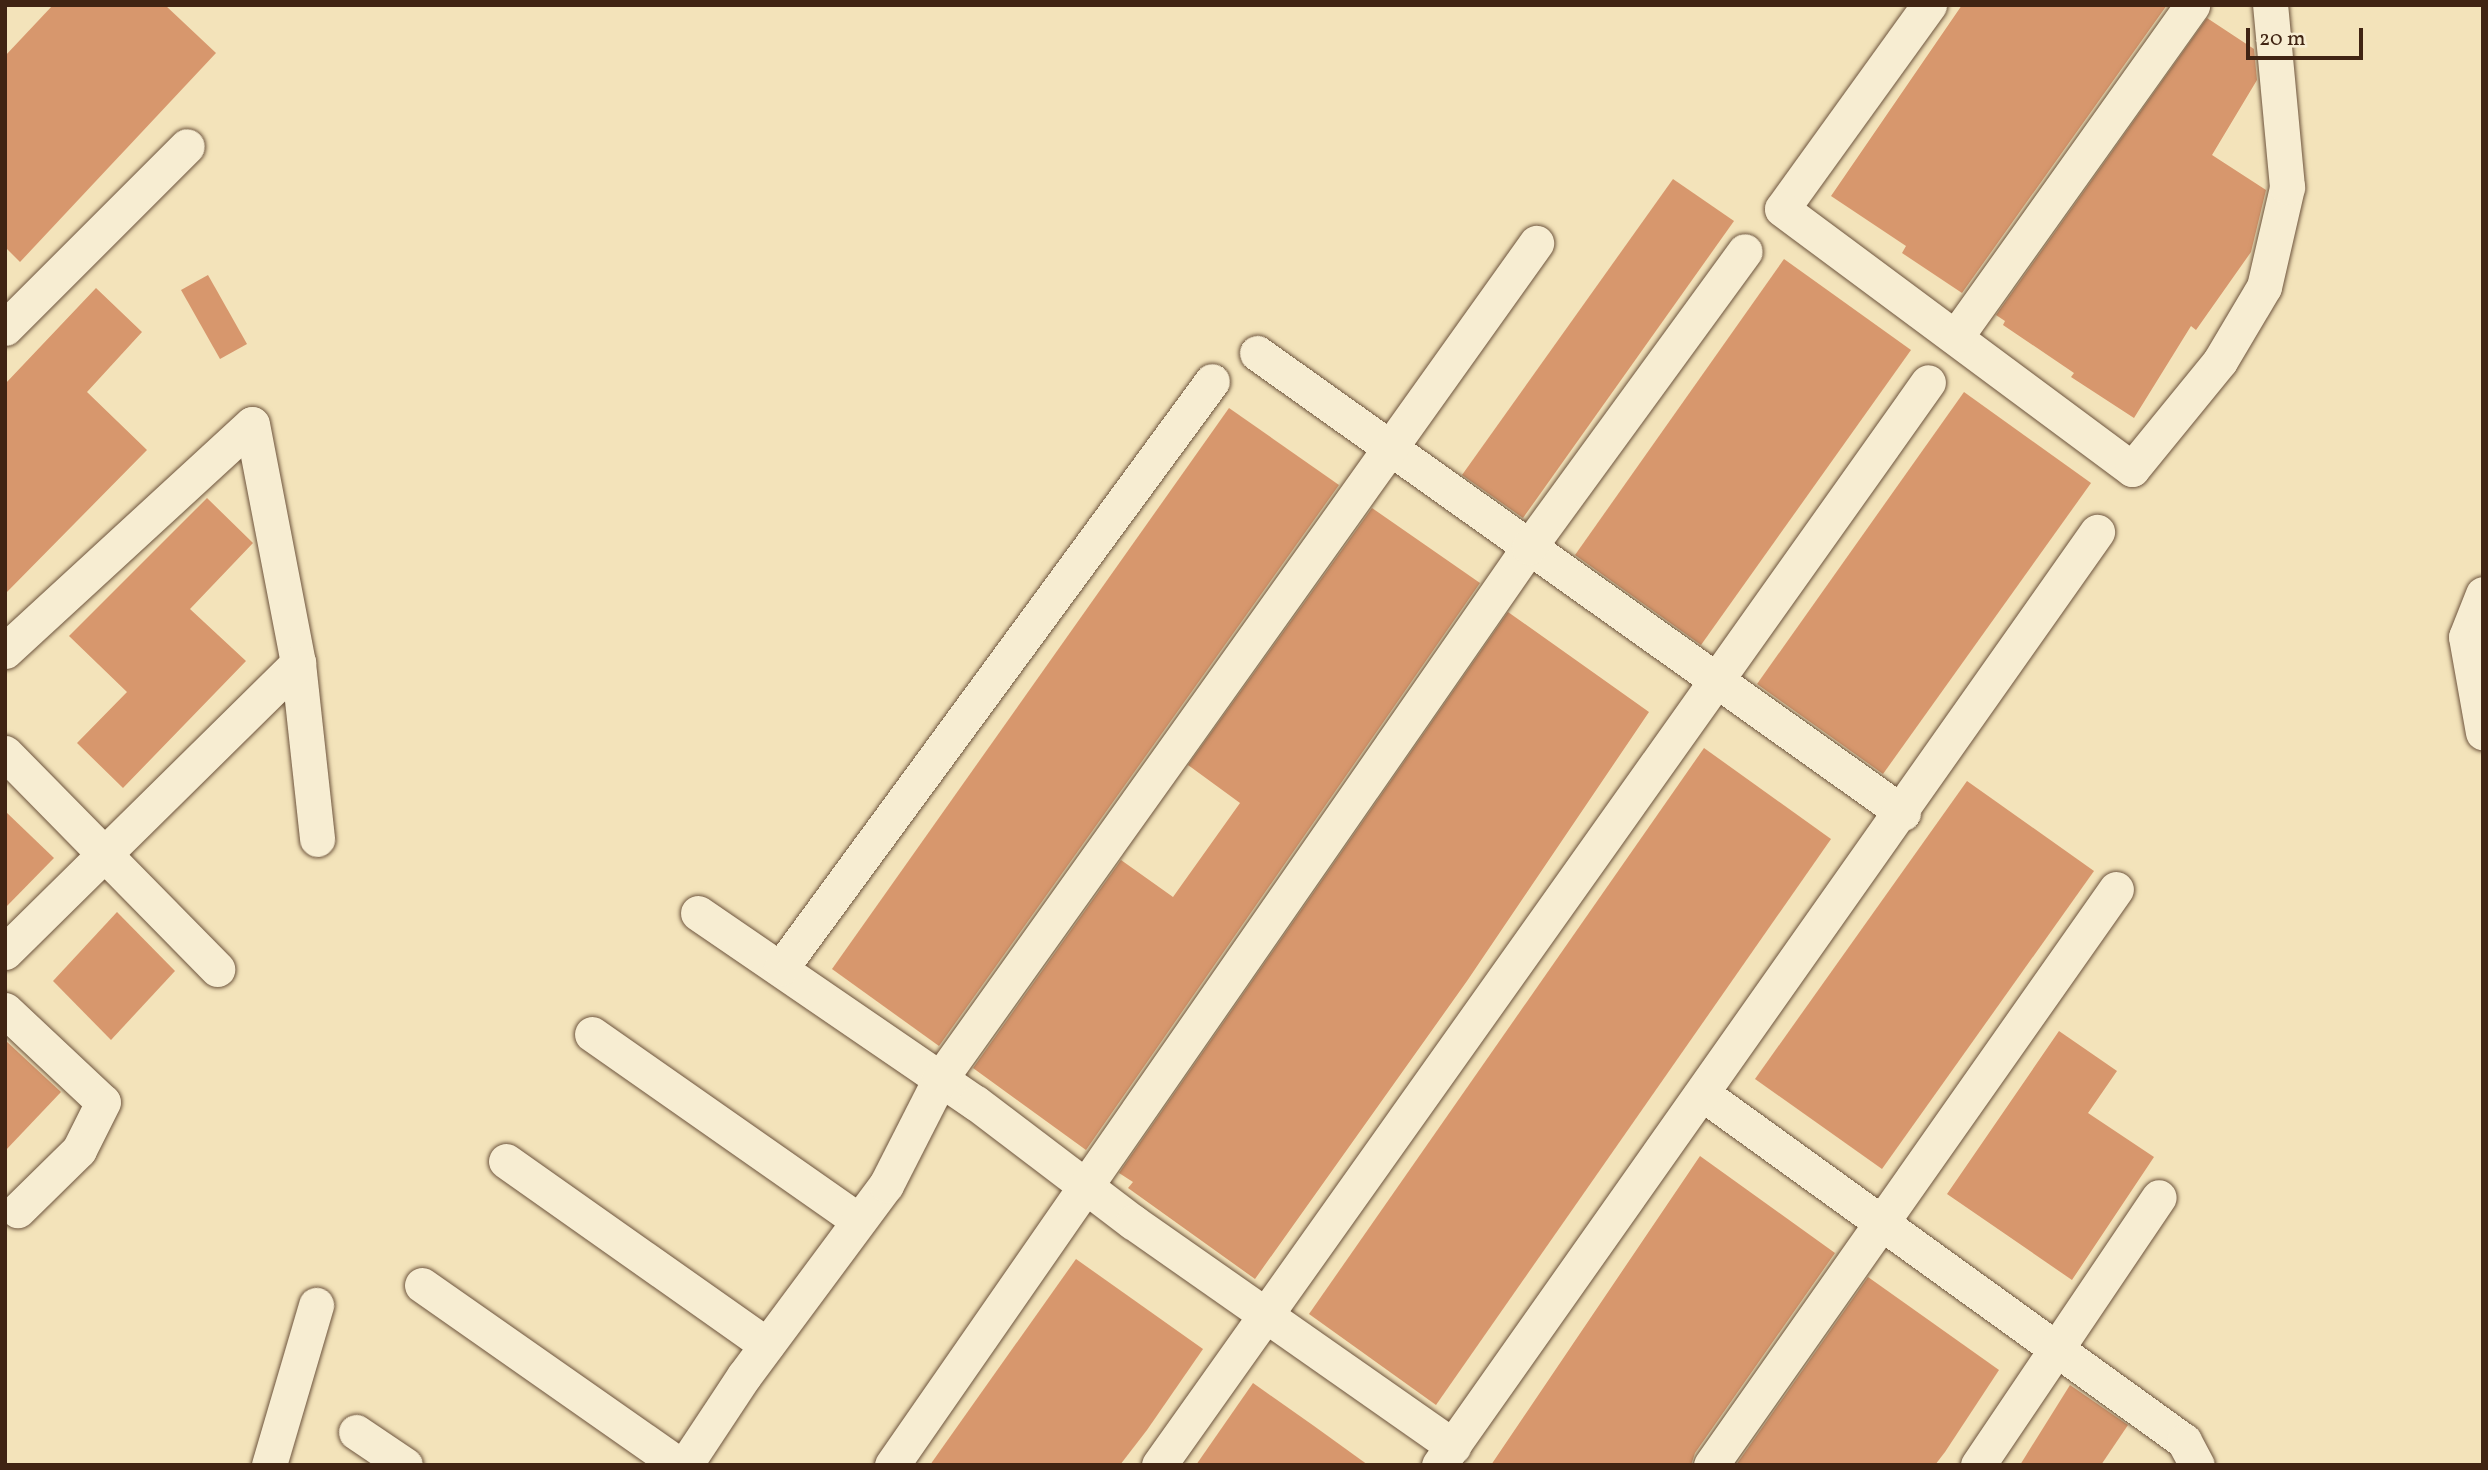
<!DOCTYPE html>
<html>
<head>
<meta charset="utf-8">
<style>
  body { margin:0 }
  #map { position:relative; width:2488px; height:1470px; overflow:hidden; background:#f3e3ba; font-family:Vollkorn,serif }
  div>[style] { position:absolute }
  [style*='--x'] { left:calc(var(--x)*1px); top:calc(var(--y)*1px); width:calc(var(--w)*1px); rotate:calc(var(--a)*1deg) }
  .building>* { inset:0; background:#d7976d }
  .roads { filter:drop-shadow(0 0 2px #6d543d) drop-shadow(0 0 2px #6d543d) }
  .street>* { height:35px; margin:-17.5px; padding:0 17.5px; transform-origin:17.5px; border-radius:17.5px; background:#f7edd2 }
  span { translate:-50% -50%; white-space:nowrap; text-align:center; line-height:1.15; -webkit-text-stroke:5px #f7edd2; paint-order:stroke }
  .frame { position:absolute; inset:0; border:7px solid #402413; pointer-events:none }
  .scale { position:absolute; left:2246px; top:28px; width:117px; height:32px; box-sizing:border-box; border:4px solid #402413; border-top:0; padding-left:9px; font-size:21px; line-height:24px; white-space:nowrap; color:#402413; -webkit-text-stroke:5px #f7edd2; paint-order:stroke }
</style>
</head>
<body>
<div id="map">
  <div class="building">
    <i style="clip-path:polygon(53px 5px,165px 5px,216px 53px,20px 262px,5px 247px,5px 56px)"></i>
    <i style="clip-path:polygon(1962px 5px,2167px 5px,1962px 293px,1902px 253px,1906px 246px,1831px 196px)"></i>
    <i style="clip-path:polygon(2207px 18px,2254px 49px,2257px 80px,2212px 155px,2266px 190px,2251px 252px,2196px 330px,2191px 326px,2134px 418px,2071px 377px,2074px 373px,2003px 325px,2005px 321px,1996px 315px)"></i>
    <i style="clip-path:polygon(1673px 179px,1734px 221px,1523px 518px,1462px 475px)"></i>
    <i style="clip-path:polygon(1784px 259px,1911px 350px,1701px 645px,1575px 555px)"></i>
    <i style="clip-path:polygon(208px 275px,247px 344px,220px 359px,181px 290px)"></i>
    <i style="clip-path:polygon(96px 288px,142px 332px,87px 392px,147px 450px,5px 594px,5px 384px)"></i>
    <i style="clip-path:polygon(1964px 392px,2091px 483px,1883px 774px,1757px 684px)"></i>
    <i style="clip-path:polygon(1229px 408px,1339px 485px,939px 1046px,832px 969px)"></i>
    <i style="clip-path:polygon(207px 498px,253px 543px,190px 609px,246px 661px,123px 788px,77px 743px,127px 692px,69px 636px)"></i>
    <i style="clip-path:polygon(1372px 508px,1480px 583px,1086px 1150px,973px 1068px,1121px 860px,1173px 897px,1240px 803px,1188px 765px)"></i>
    <i style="clip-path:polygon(1508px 612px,1649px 712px,1467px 981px,1255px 1279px,1128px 1188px,1133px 1182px,1119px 1173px)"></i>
    <i style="clip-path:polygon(1704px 748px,1831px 839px,1436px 1405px,1309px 1314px)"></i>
    <i style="clip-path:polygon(1967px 781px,2094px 871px,1882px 1169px,1755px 1079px)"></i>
    <i style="clip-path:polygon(5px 811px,54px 858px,5px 908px)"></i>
    <i style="clip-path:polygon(117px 912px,175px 971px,111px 1040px,53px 981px)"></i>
    <i style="clip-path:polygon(2059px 1031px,2117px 1071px,2088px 1113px,2154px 1157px,2072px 1280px,1947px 1194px)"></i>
    <i style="clip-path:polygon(5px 1040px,61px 1092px,5px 1151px)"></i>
    <i style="clip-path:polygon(1700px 1156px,1835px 1253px,1695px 1453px,1691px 1465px,1491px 1465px)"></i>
    <i style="clip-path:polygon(1076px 1259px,1203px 1349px,1147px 1430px,1120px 1465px,930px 1465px)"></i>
    <i style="clip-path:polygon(1868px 1277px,1999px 1370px,1945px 1452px,1935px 1465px,1736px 1465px)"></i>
    <i style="clip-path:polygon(1253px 1383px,1314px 1426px,1368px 1465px,1196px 1465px)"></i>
    <i style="clip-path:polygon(2070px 1385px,2128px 1425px,2101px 1465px,2020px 1465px)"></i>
  </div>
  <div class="roads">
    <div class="street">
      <i style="--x:1929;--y:5;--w:251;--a:125.8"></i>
      <i style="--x:1782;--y:209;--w:436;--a:36.6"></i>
      <i style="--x:2132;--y:469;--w:139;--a:-50.8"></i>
      <i style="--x:2220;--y:361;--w:86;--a:-59.3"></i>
      <i style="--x:2264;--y:287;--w:103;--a:-77"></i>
      <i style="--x:2287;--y:187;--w:183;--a:-95.3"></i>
      <i style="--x:5;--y:328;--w:257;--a:-45"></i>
      <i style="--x:1957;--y:335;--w:405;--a:-54.5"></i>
      <i style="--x:1257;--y:353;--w:793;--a:35.45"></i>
      <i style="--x:252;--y:424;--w:243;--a:79.1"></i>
      <i style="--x:298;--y:663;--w:177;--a:83.8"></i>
      <i style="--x:2483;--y:594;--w:46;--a:111.6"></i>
      <i style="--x:2466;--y:637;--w:97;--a:79.9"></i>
      <i style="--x:5;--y:651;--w:335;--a:-42.6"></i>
      <i style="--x:5;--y:753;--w:303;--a:45.5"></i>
      <i style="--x:698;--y:913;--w:337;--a:34.4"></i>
      <i style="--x:976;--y:1103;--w:197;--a:37.2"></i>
      <i style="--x:1133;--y:1222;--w:391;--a:35"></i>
      <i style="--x:5;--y:952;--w:412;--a:-44.6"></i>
      <i style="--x:781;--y:968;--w:728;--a:-53.71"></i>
      <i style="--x:5;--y:1010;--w:134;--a:43.2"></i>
      <i style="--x:103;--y:1102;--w:54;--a:116.6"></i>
      <i style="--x:79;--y:1150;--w:86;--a:135.5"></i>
      <i style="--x:592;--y:1034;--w:325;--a:35"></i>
      <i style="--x:1703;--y:1094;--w:593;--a:35.81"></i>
      <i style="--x:2184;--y:1441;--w:27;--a:62"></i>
      <i style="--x:506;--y:1161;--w:319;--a:35.2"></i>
      <i style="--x:422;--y:1285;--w:314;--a:35"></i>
      <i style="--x:356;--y:1432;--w:59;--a:34"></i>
      <i style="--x:269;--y:1465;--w:167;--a:-73.6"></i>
      <i style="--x:685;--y:1465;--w:107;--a:-56.5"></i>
      <i style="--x:744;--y:1376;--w:238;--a:-53.4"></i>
      <i style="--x:886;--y:1185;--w:119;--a:-63"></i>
      <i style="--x:940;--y:1079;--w:1027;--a:-54.51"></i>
      <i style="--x:892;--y:1465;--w:1117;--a:-55.24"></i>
      <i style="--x:1529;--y:547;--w:366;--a:-53.9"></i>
      <i style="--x:1159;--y:1465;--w:1328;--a:-54.62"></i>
      <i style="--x:1439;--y:1465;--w:1142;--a:-54.81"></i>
      <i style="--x:1711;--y:1465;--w:704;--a:-54.89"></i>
      <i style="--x:1978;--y:1465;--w:323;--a:-56"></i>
    </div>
  </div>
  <div class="frame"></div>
  <div class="scale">20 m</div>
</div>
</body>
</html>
